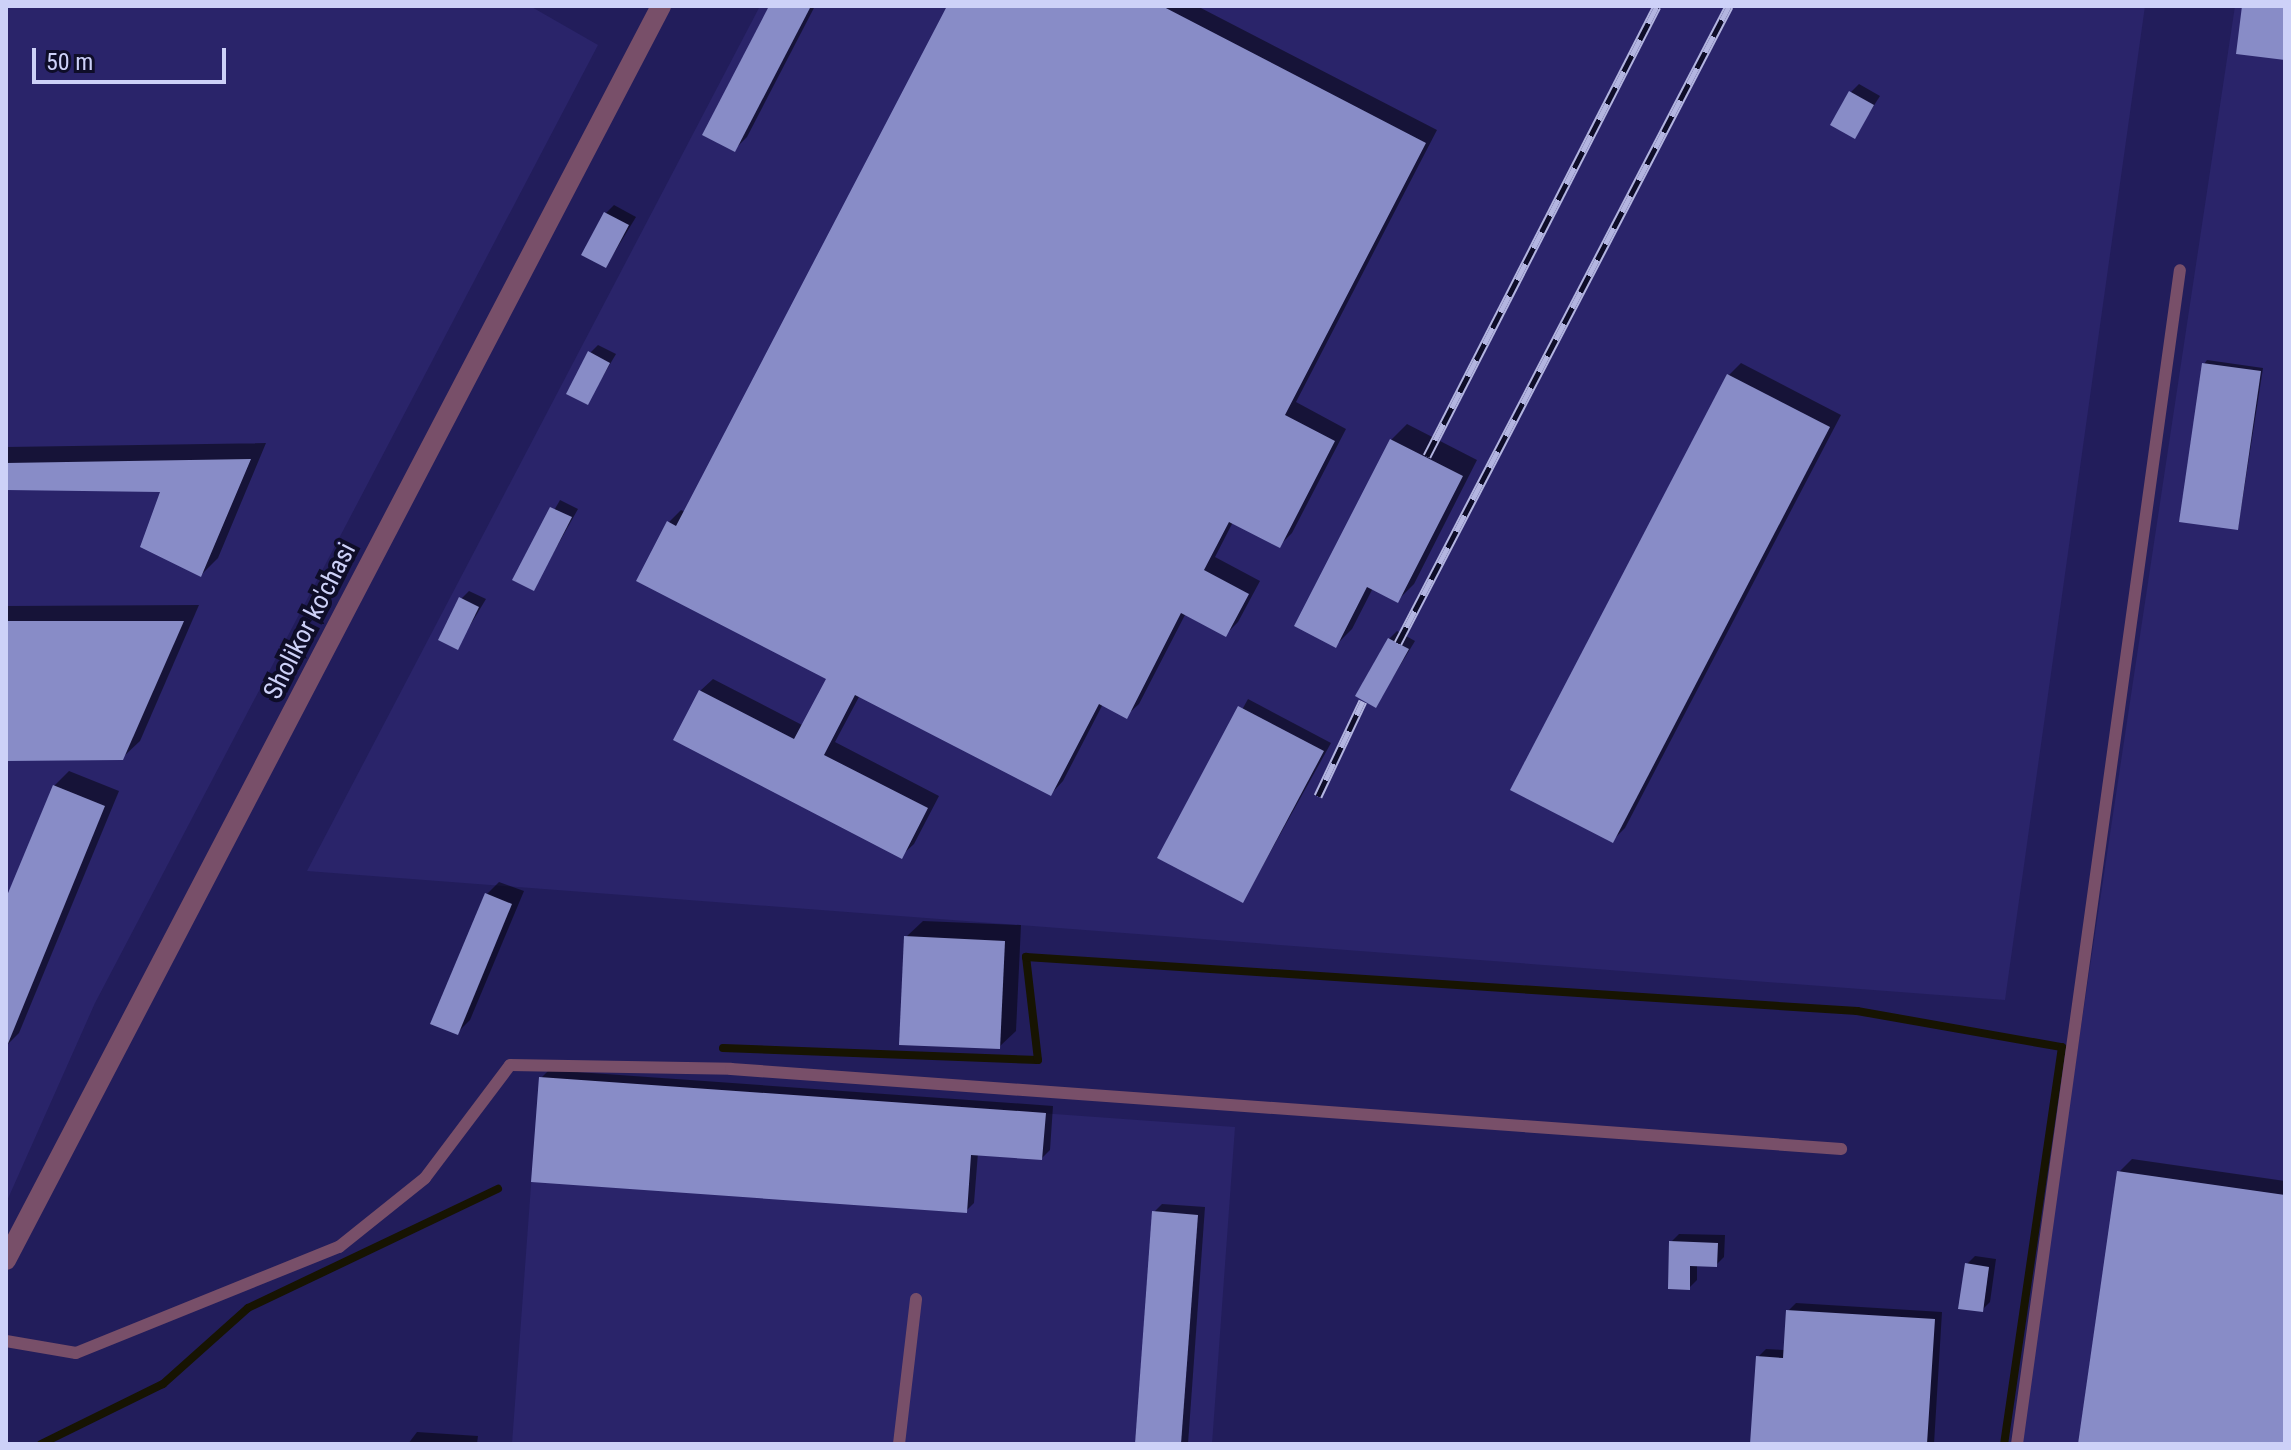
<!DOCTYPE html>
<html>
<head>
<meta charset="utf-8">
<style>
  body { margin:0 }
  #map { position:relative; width:2291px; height:1450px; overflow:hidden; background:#221d5b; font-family:"Roboto Condensed",sans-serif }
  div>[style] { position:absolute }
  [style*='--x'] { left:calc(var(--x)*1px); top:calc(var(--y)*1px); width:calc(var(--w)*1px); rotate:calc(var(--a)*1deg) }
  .built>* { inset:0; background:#2a246a }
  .shadow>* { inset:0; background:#0007 }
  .stream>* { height:8px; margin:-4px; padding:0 4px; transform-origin:4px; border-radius:4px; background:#171402 }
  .building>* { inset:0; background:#888cc7 }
  .service>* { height:12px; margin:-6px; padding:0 6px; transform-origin:6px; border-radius:6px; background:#784f69 }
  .tertiary>* { height:20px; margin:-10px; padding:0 10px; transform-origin:10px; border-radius:10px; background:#784f69 }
  .rail>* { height:9px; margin-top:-4.5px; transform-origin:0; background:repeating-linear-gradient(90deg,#0e0d28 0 18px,#b3b5e0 0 36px); box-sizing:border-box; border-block:2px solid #b3b5e0 }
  span { translate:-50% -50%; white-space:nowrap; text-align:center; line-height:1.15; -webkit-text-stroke:8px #0e0d28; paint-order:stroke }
  .street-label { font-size:26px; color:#cdd1f8 }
  .frame { position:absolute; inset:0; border:8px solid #cdd1f8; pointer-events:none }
  .scale { position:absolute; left:32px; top:48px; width:194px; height:36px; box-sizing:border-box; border:4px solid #cdd1f8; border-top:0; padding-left:10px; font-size:24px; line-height:28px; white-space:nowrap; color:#cdd1f8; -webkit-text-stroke:6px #0e0d28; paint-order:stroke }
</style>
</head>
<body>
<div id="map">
  <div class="built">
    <i style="clip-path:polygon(6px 6px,530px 6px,598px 45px,95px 1003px,6px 1203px)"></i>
    <i style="clip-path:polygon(760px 6px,2145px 6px,2005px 1000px,307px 871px)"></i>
    <i style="clip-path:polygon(2235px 6px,2285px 6px,2285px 1444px,2018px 1444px)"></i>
    <i style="clip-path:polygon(539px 1077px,1235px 1127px,1212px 1444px,512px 1444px)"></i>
  </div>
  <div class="shadow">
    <i style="clip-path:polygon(771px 6px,815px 6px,747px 137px,734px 150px)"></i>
    <i style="clip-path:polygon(949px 6px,1197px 6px,1437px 130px,1296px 402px,1346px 429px,1292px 533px,1279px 546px,1233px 522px,1215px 557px,1260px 581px,1238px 622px,1226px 634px,1186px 613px,1139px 704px,1126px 716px,1103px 704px,1063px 781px,1051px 794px,860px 695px,835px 742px,939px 796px,914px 844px,901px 856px,700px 691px,713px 679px,804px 726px,828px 678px,668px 523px,681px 510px,685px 512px)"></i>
    <i style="clip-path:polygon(1859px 84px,1880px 96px,1854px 137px,1851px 92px)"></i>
    <i style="clip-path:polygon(614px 205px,636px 217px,606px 266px,606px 213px)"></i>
    <i style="clip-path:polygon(598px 345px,616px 354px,587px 403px,590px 353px)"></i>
    <i style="clip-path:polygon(2207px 360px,2263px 368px,2238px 528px,2204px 364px)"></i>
    <i style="clip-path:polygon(1741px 363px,1841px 415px,1625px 828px,1612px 841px,1729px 375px)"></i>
    <i style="clip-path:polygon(1407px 424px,1477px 460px,1414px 584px,1398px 600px,1373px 588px,1352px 629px,1336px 645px,1391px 440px)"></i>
    <i style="clip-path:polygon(266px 443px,218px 558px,201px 575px,162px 490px,6px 488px,6px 447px)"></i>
    <i style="clip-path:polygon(560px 500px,578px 509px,533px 589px,515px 579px)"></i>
    <i style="clip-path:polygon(469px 591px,486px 599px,457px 647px,461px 599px)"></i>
    <i style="clip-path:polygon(199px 605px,140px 741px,122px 758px,6px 759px,6px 606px)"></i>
    <i style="clip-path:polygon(1397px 631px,1415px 641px,1376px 705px,1389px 639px)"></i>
    <i style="clip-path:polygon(1248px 699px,1331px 743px,1243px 901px,1160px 857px)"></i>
    <i style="clip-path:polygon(69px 771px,119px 791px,19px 1033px,6px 1046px,6px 904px,54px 786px)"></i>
    <i style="clip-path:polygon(499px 882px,524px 891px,470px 1020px,457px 1033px,487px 894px)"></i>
    <i style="clip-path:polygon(923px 921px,1021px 925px,1016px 1031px,999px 1047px,906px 937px)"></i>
    <i style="clip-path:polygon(549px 1070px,1053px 1106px,1050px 1150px,1042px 1158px,978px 1153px,974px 1203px,966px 1211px,541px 1078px)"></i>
    <i style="clip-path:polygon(2132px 1159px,2285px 1181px,2285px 1444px,2080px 1444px,2119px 1172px)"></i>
    <i style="clip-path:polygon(1162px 1204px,1205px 1207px,1188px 1444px,1137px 1444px,1154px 1212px)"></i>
    <i style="clip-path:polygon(1679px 1234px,1725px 1235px,1724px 1257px,1716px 1265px,1697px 1265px,1697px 1280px,1689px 1288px,1671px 1242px)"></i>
    <i style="clip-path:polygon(1975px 1256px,1996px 1259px,1990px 1302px,1982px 1310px,1967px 1264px)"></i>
    <i style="clip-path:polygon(1796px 1303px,1942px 1312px,1934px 1444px,1752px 1444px,1758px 1357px,1766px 1349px,1785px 1350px,1788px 1311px)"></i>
    <i style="clip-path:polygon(417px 1432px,478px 1436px,477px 1444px,408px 1444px)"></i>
  </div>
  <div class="stream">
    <i style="--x:723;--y:1048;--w:315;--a:2.2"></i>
    <i style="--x:1038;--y:1060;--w:104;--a:-96.6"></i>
    <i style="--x:1026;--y:957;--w:833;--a:3.72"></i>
    <i style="--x:1857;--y:1011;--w:208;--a:10"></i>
    <i style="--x:2062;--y:1047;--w:401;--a:98.3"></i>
    <i style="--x:41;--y:1444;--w:136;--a:-26.2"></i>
    <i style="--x:163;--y:1384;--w:114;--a:-41.8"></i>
    <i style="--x:248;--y:1308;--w:277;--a:-25.5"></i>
  </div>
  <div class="building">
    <i style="clip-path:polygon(769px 6px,811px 6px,735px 152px,702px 135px)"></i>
    <i style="clip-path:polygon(947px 6px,1162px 6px,1426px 143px,1285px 415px,1335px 441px,1280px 548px,1229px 522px,1204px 570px,1249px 594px,1226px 637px,1181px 613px,1127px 719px,1099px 704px,1051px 796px,855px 695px,824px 755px,928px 808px,902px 859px,673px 740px,699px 690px,794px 739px,826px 679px,636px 581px,667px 521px,676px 526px)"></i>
    <i style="clip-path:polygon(2242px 6px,2285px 6px,2285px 60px,2236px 54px)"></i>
    <i style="clip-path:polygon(1849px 91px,1874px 105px,1855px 139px,1830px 125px)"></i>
    <i style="clip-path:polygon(604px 212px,629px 225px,606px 268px,581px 255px)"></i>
    <i style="clip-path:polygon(588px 351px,610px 363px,588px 405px,566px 394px)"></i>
    <i style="clip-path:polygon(2202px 363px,2261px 371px,2238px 530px,2179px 522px)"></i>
    <i style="clip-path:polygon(1727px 374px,1830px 427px,1613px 843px,1510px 790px)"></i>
    <i style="clip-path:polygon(1390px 439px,1463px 476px,1398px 603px,1367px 587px,1336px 648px,1294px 626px)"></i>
    <i style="clip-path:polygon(251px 459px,201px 577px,140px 547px,160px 492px,6px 490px,6px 463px)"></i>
    <i style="clip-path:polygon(550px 507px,572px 517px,534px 591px,512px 580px)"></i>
    <i style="clip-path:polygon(459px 597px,479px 607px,458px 650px,438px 640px)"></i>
    <i style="clip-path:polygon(6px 621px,184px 621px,123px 760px,6px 761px)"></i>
    <i style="clip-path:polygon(1388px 638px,1409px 649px,1376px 708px,1355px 696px)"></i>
    <i style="clip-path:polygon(1238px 706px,1324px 751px,1243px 903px,1157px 858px)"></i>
    <i style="clip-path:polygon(53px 785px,105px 806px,7px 1046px,6px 898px)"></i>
    <i style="clip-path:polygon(485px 893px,512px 904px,458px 1035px,430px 1024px)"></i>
    <i style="clip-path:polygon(904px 936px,1005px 941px,1000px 1049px,899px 1045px)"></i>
    <i style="clip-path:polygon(539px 1077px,1046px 1113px,1042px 1160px,971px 1155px,967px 1213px,531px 1182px)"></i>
    <i style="clip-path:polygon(2117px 1171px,2285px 1195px,2285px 1444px,2078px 1444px)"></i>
    <i style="clip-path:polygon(1152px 1211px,1198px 1215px,1181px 1444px,1135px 1444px)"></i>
    <i style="clip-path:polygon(1669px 1241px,1718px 1243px,1717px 1267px,1690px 1266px,1690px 1290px,1668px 1289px)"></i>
    <i style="clip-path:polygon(1965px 1263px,1989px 1267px,1983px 1312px,1958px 1309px)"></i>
    <i style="clip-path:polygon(1786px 1310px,1935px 1319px,1927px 1444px,1750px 1444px,1756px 1356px,1783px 1358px)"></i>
  </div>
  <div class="service">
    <i style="--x:6;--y:1341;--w:71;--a:9.7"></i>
    <i style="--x:76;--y:1353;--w:284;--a:-22"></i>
    <i style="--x:339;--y:1247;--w:110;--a:-38.7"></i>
    <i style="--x:425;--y:1178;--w:141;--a:-53"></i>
    <i style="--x:510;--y:1065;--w:221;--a:1"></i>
    <i style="--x:731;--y:1069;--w:1113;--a:4.12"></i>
    <i style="--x:899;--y:1444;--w:146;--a:-83.3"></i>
    <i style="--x:2017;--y:1444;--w:1185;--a:-82.1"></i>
  </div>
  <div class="tertiary">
    <i style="--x:6;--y:1260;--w:1415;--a:-62.42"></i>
  </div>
  <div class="rail">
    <i style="--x:1427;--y:456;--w:505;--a:-62.93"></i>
    <i style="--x:1398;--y:643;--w:718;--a:-62.54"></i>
    <i style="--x:1318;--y:796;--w:105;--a:-64.7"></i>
  </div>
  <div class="street-label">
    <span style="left:310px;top:621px;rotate:-63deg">Sholikor ko'chasi</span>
  </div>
  <div class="frame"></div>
  <div class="scale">50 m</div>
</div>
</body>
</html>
